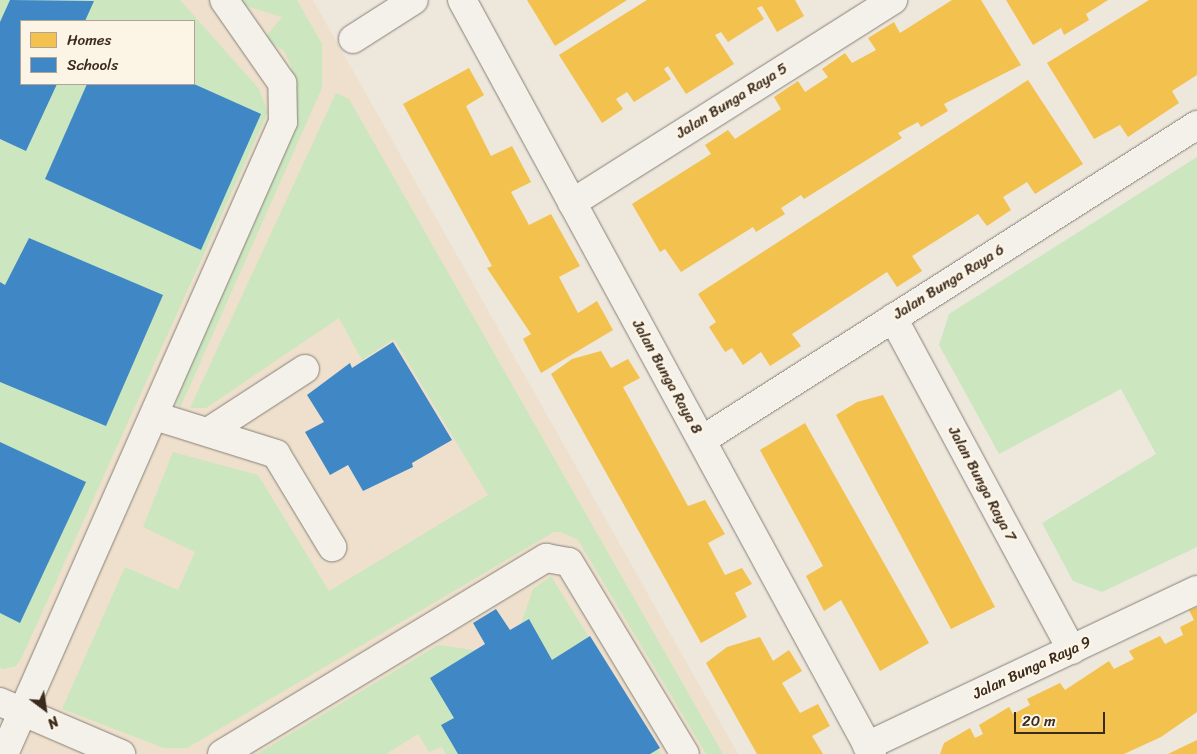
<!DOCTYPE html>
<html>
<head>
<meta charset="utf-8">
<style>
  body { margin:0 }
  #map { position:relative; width:1197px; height:754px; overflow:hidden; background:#eee7dc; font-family:Sriracha,sans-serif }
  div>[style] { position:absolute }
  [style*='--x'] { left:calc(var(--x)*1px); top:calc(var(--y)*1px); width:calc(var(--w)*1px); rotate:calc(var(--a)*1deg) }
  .built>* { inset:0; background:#eee0cc }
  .green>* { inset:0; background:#cce6bf }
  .homes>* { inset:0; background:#f2c14e }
  .schools>* { inset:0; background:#3f88c5 }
  .roads { filter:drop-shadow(0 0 1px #878078) drop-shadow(0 0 1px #878078) }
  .minor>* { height:28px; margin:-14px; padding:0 14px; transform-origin:14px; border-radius:14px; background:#f4f0ea }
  span { translate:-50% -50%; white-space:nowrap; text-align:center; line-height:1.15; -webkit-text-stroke:5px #fcf5e5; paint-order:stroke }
  .street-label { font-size:15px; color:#3b2a1e }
  .legend { position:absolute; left:20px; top:20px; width:175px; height:65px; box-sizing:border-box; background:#fcf5e5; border:1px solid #afa495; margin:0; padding:6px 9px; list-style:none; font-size:15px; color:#3b2a1e }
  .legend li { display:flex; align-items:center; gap:10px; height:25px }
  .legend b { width:25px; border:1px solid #afa495 }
  .north { position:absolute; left:20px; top:684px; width:50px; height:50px; -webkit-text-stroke:4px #fcf5e5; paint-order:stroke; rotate:149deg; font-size:14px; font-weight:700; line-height:20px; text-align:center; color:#3b2a1e }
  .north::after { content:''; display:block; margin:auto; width:18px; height:22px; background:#3b2a1e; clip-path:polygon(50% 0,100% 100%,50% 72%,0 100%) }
  .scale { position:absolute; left:1014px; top:712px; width:91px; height:22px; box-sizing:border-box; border:2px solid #3b2a1e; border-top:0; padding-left:6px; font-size:15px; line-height:18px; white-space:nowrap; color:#3b2a1e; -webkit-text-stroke:4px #fcf5e5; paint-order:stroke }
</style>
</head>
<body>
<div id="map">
  <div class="built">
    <i style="clip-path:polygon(evenodd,0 0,313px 0,738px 754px,0 754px,0 0,21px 21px,194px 21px,194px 84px,21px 84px,21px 21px)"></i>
  </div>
  <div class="green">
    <i style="clip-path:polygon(evenodd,0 0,180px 0,259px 89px,268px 112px,22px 657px,16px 666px,4px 669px,0 668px,0 0,21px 21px,194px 21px,194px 84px,21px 84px,21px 21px)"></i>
    <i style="clip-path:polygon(241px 0,297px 0,322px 44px,322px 88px,180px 408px,176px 403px,191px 364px,296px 124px,291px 66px,284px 51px,264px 39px,282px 17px,246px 6px)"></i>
    <i style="clip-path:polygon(336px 93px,349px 99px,723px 754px,706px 754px,578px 540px,561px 532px,554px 532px,187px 748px,164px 748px,62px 709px,125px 567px,178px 590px,195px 552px,143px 527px,173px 452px,258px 475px,329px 591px,488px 495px,394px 339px,362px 360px,339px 318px,206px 408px,190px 408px)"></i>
    <i style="clip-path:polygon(1197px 157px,1197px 547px,1102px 592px,1073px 581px,1042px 523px,1156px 454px,1121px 389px,999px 454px,939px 345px,949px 314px)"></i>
    <i style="clip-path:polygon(551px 576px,661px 754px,446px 754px,442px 747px,429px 752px,418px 734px,386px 754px,257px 754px,438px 645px,481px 651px,520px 626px,533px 589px)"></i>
  </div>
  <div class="homes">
    <i style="clip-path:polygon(527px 0,627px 0,555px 46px)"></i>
    <i style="clip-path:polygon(647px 0,795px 0,804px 16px,777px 32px,762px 6px,757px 8px,764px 19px,728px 42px,721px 32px,715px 35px,734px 64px,686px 94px,668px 66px,664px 69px,671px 79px,634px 102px,627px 92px,616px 99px,623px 109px,602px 123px,559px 55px)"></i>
    <i style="clip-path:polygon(952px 0,981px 0,1021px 65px,944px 104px,948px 111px,921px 127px,918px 122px,898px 133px,902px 138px,804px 199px,801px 195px,781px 208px,785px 214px,756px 232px,753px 227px,681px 272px,665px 249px,660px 252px,632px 204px,711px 154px,705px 145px,728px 130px,735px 139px,781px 109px,774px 97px,798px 81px,805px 92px,828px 77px,822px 69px,845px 53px,852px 63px,876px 50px,868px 38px,894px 22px,900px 33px)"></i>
    <i style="clip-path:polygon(1006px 0,1108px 0,1086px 14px,1089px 20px,1064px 35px,1061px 28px,1033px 45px)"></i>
    <i style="clip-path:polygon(1149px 0,1197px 0,1197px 75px,1172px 91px,1179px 103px,1128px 137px,1120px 125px,1094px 139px,1047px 63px)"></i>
    <i style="clip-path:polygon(469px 68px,484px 95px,466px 106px,491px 156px,512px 146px,531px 182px,511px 192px,529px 225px,551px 214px,580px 266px,559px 277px,578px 313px,597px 301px,613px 330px,541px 373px,523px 339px,531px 334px,487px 268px,492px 266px,403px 104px)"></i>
    <i style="clip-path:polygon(1028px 80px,1083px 164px,1035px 194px,1027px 182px,1003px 197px,1011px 210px,987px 226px,978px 214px,912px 256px,922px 271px,897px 287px,887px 272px,792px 334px,801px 346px,770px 366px,761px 352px,743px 365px,732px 348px,725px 352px,709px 327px,716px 322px,698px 294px)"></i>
    <i style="clip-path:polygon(601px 351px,611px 368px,628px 359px,640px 378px,623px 387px,688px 506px,705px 500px,725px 534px,708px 543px,725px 575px,742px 568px,752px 584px,735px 593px,747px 617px,701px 643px,551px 374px,572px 359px)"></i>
    <i style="clip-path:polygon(883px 395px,995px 607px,951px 629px,836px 415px,857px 402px)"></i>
    <i style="clip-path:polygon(805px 423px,929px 643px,880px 671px,841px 600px,824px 611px,806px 576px,823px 566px,760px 450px)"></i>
    <i style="clip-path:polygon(1197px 607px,1197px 712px,1161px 737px,1124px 754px,940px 754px,944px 743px,970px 728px,975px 738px,983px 734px,979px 725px,1009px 707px,1013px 714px,1030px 705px,1027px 699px,1060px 683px,1065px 690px,1109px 661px,1114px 669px,1134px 659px,1129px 651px,1160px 636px,1165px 644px,1183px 635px,1180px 627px,1194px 620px,1189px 610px)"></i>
    <i style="clip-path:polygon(760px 637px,773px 661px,789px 650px,802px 671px,782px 683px,800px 713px,818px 704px,830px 726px,812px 736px,823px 754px,757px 754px,706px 663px,727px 647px)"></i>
    <i style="clip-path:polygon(1197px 740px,1197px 754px,1168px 754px)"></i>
  </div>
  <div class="schools">
    <i style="clip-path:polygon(10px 0,94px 1px,85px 21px,21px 21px,21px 84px,57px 84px,26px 151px,0 139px,0 22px)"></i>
    <i style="clip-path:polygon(87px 84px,194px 84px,261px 114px,201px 250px,45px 179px)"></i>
    <i style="clip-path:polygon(29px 238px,163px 295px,106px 426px,0 382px,0 282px,5px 285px)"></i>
    <i style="clip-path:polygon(393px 342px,452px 440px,412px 463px,413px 467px,363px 491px,348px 465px,330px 475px,305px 432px,324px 422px,307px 395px,350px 363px,352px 368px)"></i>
    <i style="clip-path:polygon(0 442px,86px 482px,20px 623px,0 613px)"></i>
    <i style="clip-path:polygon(496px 609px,510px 630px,529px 619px,552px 660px,590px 636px,660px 748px,650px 754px,458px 754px,441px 725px,454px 718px,430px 678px,485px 644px,473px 623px)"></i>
  </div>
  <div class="roads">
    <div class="minor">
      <i style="--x:462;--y:0;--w:858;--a:61.46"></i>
      <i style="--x:353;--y:39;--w:72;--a:-32.6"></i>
      <i style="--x:572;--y:203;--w:380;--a:-32.3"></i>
      <i style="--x:893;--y:318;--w:377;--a:61.7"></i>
      <i style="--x:155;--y:416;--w:127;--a:17.4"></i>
      <i style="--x:276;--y:454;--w:109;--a:58.9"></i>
      <i style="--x:211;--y:430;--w:112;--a:-33"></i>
      <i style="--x:702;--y:440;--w:587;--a:-32.47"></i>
      <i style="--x:0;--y:702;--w:132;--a:23.3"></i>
      <i style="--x:867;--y:746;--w:365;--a:-25.3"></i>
      <i style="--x:4;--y:754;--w:691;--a:-66.18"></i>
      <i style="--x:283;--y:122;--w:39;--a:-91"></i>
      <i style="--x:282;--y:83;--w:101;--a:-124.9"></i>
      <i style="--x:222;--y:754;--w:379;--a:-31.2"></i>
      <i style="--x:546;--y:558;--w:23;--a:10"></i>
      <i style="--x:569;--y:562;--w:224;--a:58.9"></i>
    </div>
  </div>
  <div class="street-label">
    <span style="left:732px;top:101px;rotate:-32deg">Jalan Bunga Raya 5</span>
    <span style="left:949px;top:282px;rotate:-32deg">Jalan Bunga Raya 6</span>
    <span style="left:667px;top:377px;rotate:61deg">Jalan Bunga Raya 8</span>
    <span style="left:982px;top:484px;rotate:62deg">Jalan Bunga Raya 7</span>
    <span style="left:1032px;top:668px;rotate:-25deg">Jalan Bunga Raya 9</span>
  </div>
  <ul class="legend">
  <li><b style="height:14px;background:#f2c14e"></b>Homes</li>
  <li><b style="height:14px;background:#3f88c5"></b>Schools</li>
  </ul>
  <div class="north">N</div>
  <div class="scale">20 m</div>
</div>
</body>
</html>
